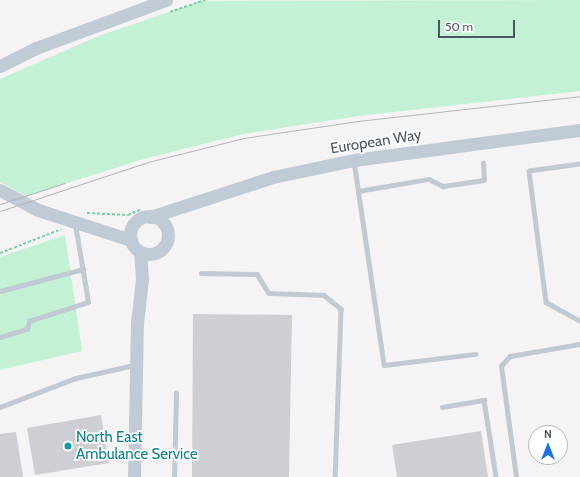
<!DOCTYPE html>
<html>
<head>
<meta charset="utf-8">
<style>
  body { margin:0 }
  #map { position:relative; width:580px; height:477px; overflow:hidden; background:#f5f3f3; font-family:Cabin,sans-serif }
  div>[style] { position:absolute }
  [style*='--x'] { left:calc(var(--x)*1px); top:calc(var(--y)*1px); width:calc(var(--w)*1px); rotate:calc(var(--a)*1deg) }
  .green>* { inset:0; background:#c3f1d5 }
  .building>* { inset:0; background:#cdcfd5 }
  .path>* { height:2px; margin-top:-1px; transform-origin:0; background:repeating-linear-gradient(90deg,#7ad0a6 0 3px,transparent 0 5px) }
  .lane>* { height:4.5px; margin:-2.25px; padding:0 2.25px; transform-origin:2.25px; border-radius:2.25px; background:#c1cad2 }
  .secondary>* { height:13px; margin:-6.5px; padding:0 6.5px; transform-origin:6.5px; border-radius:6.5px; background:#c1cbd6 }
  .secondary>.ring { margin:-6.5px; padding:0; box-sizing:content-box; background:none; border:13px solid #c1cbd6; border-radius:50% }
  .tram>* { height:1px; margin:-0.5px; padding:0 0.5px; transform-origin:0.5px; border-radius:0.5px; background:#b5b8bd }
  .dots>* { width:11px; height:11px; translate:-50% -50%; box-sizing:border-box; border:2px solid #fff; border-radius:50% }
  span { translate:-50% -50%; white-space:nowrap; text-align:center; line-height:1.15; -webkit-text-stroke:3.5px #fff; paint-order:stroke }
  .street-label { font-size:15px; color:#4a5661 }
  .culture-label { font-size:15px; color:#0d838f }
  .left { translate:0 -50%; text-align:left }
  .north { position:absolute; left:528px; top:425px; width:40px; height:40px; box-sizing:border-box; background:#fff; border:1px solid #b7bbc0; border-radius:50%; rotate:0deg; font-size:11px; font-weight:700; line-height:16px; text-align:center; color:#4a5661 }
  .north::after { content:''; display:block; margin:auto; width:14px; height:18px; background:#1a73e8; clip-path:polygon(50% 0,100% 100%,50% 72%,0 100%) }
  .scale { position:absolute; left:438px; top:20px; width:77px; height:18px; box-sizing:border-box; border:2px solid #4a5661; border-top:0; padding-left:5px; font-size:12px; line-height:14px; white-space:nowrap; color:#4a5661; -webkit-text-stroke:3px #fff; paint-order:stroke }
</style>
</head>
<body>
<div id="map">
  <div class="green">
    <i style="clip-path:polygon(580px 0,580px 91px,358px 116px,243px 134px,147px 158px,26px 196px,0 182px,0 79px,96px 37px,201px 1px)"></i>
    <i style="clip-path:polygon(65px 235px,82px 351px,0 370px,0 257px)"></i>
  </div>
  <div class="building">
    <i style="clip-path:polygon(193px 314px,292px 315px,289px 477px,192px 477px)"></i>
    <i style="clip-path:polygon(101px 415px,109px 463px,35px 475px,27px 428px)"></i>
    <i style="clip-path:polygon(481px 431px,488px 477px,397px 477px,392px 445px)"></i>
    <i style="clip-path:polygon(16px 432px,23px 477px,0 477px,0 434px)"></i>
  </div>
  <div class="path">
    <i style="--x:170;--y:12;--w:37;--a:-19"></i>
    <i style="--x:87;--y:213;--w:41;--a:2.8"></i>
    <i style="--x:128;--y:215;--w:15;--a:-23"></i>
    <i style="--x:0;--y:253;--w:66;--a:-21.2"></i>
  </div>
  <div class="lane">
    <i style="--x:354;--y:161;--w:206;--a:81.6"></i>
    <i style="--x:384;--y:365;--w:92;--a:-6.9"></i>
    <i style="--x:580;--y:164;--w:51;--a:172.2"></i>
    <i style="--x:529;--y:171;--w:132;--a:82.6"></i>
    <i style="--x:546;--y:302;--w:39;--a:29"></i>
    <i style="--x:358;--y:191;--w:72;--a:-9.6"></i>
    <i style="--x:429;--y:179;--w:16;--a:27"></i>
    <i style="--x:443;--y:186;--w:41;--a:-8.3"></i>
    <i style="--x:484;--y:180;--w:17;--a:-93"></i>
    <i style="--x:201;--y:273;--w:56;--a:1"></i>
    <i style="--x:257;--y:274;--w:22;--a:58"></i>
    <i style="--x:269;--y:293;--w:55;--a:2.1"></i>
    <i style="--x:324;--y:295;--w:22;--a:39"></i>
    <i style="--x:341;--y:309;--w:168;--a:92"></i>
    <i style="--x:0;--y:291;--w:86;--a:-14.8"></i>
    <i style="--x:0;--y:337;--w:28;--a:-17"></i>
    <i style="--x:27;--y:329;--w:8;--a:-76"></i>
    <i style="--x:29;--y:321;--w:62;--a:-17.9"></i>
    <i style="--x:88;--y:302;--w:79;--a:-99.5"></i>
    <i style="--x:0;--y:407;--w:81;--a:-20.9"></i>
    <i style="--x:76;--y:378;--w:59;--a:-12.6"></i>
    <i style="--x:442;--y:407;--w:43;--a:-9.5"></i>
    <i style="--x:484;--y:400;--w:78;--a:81.1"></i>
    <i style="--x:174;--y:477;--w:84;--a:-88.6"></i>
    <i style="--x:516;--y:477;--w:112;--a:-97.7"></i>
    <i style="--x:501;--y:366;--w:13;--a:-48"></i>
    <i style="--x:510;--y:356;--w:71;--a:-9.7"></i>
  </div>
  <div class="secondary">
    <i style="--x:0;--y:66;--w:40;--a:-26.6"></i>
    <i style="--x:36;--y:48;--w:139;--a:-20.3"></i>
    <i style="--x:0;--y:190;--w:43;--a:27.8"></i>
    <i style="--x:38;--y:210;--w:98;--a:17.9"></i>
    <i class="ring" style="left:130px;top:216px;width:25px;height:25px"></i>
    <i style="--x:150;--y:217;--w:129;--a:-18"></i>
    <i style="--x:273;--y:177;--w:83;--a:-11.9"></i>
    <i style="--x:354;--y:160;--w:228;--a:-7.6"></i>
    <i style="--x:134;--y:477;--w:154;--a:-88.9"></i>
    <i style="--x:137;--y:323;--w:44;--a:-83.5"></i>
    <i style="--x:142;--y:279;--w:27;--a:-94"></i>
  </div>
  <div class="tram">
    <i style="--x:0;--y:204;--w:68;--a:-17.9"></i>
    <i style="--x:0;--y:211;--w:156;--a:-18.3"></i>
    <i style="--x:148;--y:162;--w:99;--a:-14"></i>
    <i style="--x:244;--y:138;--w:115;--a:-8.5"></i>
    <i style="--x:358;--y:121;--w:223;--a:-6.4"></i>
  </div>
  <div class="dots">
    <i style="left:68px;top:446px;background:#0f9aa8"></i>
  </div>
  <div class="street-label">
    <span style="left:376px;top:142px;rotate:-9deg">European Way</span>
  </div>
  <div class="culture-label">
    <span class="left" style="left:76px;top:446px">North East<br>Ambulance Service</span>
  </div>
  <div class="north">N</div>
  <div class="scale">50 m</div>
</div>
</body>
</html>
